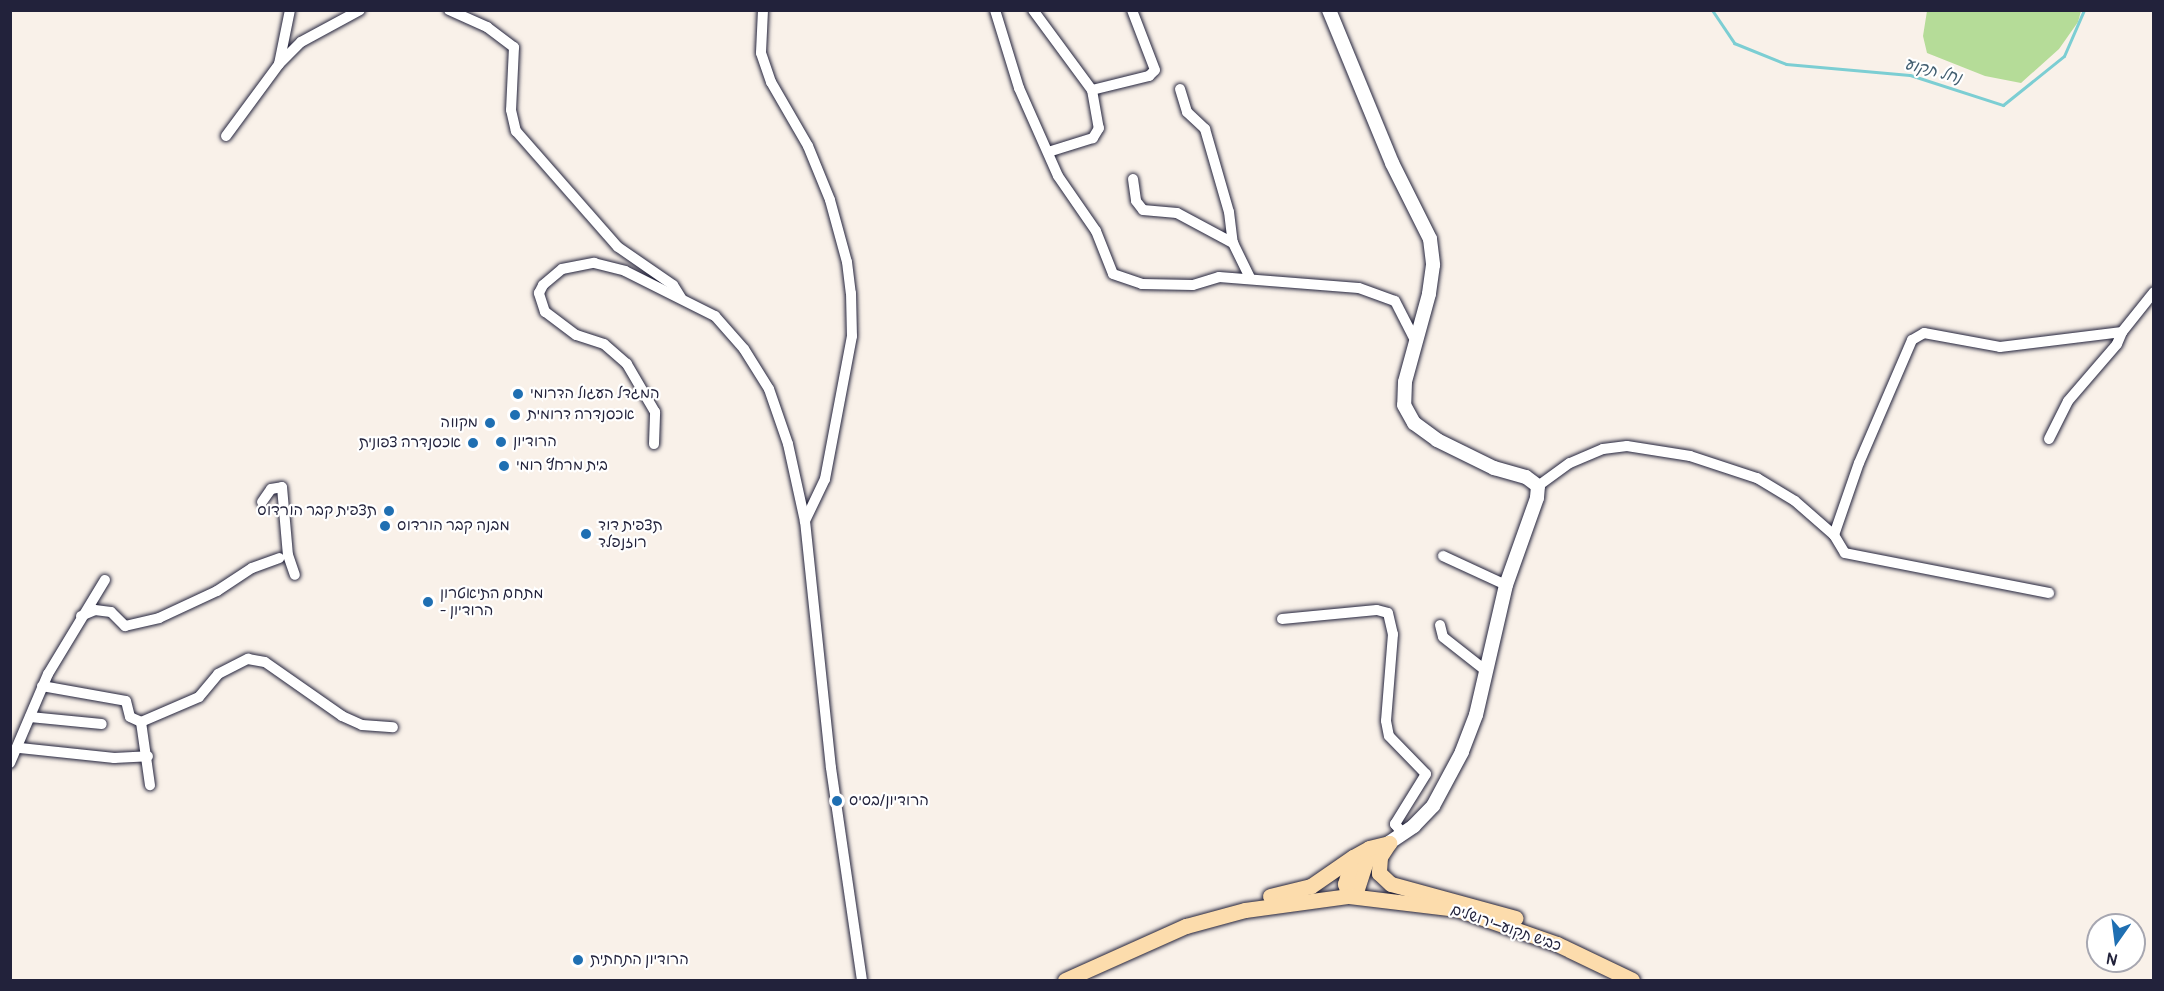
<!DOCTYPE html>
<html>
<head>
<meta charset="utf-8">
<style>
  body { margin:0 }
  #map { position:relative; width:2164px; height:991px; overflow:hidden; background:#f9f1e9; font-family:Pangolin,"Playpen Sans Hebrew",sans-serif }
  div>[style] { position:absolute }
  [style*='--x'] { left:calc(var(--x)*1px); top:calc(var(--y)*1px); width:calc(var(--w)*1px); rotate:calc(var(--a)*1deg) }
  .green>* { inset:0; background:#b5dc98 }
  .stream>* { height:3px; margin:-1.5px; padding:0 1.5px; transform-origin:1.5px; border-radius:1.5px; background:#7cced3 }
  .roads { filter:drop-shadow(0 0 2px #22223b) drop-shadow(0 0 2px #22223b) }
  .minor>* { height:10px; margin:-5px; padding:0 5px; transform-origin:5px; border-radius:5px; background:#fff }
  .secondary>* { height:14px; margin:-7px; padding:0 7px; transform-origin:7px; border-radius:7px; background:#fff }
  .primary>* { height:15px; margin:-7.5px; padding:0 7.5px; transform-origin:7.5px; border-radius:7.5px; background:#fcdcac }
  .dots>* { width:16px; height:16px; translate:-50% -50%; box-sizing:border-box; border:3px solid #fff; border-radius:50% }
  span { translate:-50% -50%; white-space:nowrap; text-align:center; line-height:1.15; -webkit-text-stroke:4.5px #fff; paint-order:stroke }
  .poi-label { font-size:15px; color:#22223b }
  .left { translate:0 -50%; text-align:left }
  .right { translate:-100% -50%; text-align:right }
  .street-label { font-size:15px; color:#22223b }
  .water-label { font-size:16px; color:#425e70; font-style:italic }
  .frame { position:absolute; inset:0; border:12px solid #22223b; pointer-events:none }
  .north { position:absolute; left:2086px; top:913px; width:60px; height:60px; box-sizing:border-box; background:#fff; border:2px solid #a7a7b1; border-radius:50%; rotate:194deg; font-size:16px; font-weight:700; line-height:24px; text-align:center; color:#22223b }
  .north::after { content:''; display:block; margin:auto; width:21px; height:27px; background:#1f6fb2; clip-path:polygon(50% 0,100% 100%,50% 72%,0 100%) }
</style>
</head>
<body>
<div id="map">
  <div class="green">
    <i style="clip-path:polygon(1927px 11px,1927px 10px,2081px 11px,2078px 22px,2059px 49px,2021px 83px,1985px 76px,1927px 53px,1923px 36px)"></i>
  </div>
  <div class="stream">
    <i style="--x:1712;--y:10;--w:40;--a:56"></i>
    <i style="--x:1734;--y:43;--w:56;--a:22"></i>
    <i style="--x:1786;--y:64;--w:124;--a:5.1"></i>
    <i style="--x:1910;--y:75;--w:98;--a:17.9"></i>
    <i style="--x:2003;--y:105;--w:78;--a:-38.8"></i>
    <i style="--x:2064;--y:56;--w:50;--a:-66.5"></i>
  </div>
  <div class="roads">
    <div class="minor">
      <i style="--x:449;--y:10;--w:42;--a:24.1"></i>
      <i style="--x:487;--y:27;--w:34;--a:37"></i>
      <i style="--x:514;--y:47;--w:63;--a:92.7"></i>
      <i style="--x:511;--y:110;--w:22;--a:77"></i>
      <i style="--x:516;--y:131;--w:154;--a:48.7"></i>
      <i style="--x:618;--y:247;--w:67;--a:34.6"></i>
      <i style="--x:673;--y:285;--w:15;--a:58"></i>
      <i style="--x:763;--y:10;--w:43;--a:92.7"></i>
      <i style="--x:761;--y:53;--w:31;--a:71"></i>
      <i style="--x:771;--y:82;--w:74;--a:60"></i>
      <i style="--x:808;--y:146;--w:58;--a:67.8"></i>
      <i style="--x:830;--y:200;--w:64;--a:74.7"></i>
      <i style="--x:847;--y:262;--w:31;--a:83"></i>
      <i style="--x:851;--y:293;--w:43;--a:88.7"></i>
      <i style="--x:852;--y:336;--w:146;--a:100.7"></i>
      <i style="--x:825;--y:479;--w:47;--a:115.5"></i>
      <i style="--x:995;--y:10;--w:82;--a:72.9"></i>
      <i style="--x:1019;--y:88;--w:96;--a:66.1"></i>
      <i style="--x:1058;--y:176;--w:67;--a:55.4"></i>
      <i style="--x:1096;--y:231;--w:46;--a:68.4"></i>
      <i style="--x:1113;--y:274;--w:31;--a:19"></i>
      <i style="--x:1142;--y:284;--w:51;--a:1.1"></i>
      <i style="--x:1193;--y:285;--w:27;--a:-17"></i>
      <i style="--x:1219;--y:277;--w:140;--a:4.5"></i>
      <i style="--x:1359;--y:288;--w:38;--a:20"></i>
      <i style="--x:1395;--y:301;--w:44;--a:62.9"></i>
      <i style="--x:1033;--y:10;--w:99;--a:53.6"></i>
      <i style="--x:1092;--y:90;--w:39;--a:80"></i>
      <i style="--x:1099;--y:128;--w:12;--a:121"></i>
      <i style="--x:1093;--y:138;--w:47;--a:162.7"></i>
      <i style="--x:279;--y:64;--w:31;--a:-45"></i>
      <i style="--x:301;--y:42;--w:67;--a:-28.5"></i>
      <i style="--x:1180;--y:89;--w:24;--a:73"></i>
      <i style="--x:1187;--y:112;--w:25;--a:43"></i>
      <i style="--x:1205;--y:129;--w:86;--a:73.9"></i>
      <i style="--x:1229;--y:212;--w:31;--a:83"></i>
      <i style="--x:1092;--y:90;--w:59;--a:-13.8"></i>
      <i style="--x:1149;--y:76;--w:8;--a:-45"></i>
      <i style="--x:1155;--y:70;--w:64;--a:-111"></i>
      <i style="--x:226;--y:136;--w:89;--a:-53.6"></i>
      <i style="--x:279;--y:64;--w:55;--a:-78.5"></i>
      <i style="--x:1133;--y:179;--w:22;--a:82"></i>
      <i style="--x:1136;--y:201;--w:11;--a:52"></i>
      <i style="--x:1143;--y:210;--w:34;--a:5"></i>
      <i style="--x:1177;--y:213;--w:64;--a:28.2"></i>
      <i style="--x:1233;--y:243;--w:39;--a:64"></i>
      <i style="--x:2049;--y:439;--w:42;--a:-63.4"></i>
      <i style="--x:2068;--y:401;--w:75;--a:-49.3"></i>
      <i style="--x:2117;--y:344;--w:13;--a:-67"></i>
      <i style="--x:654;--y:444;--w:32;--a:-88"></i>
      <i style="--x:655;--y:412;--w:56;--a:-120.3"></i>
      <i style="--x:627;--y:364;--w:30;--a:-139"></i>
      <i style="--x:604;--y:344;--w:29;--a:-162"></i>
      <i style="--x:576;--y:335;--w:39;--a:-143"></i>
      <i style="--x:545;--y:312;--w:20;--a:-108"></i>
      <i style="--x:539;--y:293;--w:9;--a:-63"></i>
      <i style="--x:543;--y:285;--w:25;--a:-40"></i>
      <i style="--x:562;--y:269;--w:33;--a:-11"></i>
      <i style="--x:594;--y:263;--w:32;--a:14"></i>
      <i style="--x:625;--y:271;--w:101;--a:26.6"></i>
      <i style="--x:715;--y:316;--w:44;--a:48.7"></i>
      <i style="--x:744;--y:349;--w:47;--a:58"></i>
      <i style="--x:769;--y:389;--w:58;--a:70.9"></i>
      <i style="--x:788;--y:444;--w:79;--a:77.6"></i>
      <i style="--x:805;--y:521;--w:248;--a:84"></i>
      <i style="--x:831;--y:768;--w:214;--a:81.7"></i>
      <i style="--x:1538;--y:486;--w:39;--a:-36"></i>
      <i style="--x:1570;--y:463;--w:36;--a:-23"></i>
      <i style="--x:1603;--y:449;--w:24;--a:-7"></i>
      <i style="--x:1627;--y:446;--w:64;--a:9"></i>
      <i style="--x:1690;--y:456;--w:71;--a:18.2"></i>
      <i style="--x:1757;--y:478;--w:44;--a:31.2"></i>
      <i style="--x:1795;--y:501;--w:52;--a:41.1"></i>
      <i style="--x:1834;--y:535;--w:21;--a:59"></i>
      <i style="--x:1845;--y:553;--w:208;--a:11.1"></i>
      <i style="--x:262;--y:502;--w:16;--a:-55"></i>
      <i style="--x:271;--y:489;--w:11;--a:-10"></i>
      <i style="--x:282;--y:487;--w:68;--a:85"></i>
      <i style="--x:288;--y:555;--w:21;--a:71"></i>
      <i style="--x:1834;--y:535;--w:76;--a:-70.9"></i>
      <i style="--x:1859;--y:463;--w:134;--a:-66.7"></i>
      <i style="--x:1912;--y:340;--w:14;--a:-30"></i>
      <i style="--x:1924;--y:333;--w:77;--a:10.4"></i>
      <i style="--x:2000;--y:347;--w:123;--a:-7"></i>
      <i style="--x:2122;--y:332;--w:51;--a:-51.3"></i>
      <i style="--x:1443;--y:556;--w:69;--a:24.7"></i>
      <i style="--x:81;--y:616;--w:15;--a:-23"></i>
      <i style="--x:95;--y:610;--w:16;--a:7"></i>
      <i style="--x:111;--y:612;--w:20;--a:45"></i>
      <i style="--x:125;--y:626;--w:35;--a:-13"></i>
      <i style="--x:159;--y:618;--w:64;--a:-25"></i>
      <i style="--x:217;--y:591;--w:42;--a:-33.3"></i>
      <i style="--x:252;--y:568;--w:29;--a:-20"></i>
      <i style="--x:1282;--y:619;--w:95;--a:-5.4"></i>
      <i style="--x:1377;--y:610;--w:11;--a:15"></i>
      <i style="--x:1388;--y:613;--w:22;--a:77"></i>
      <i style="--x:1393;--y:634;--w:87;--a:94.6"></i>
      <i style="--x:1386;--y:721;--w:15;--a:79"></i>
      <i style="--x:1389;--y:736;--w:53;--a:45.8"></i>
      <i style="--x:1426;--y:774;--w:59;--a:121.8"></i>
      <i style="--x:1395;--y:824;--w:13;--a:51"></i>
      <i style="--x:1440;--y:625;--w:12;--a:76"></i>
      <i style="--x:1443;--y:637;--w:53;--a:38.2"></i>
      <i style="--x:42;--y:686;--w:85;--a:10.1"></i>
      <i style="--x:126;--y:701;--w:16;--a:76"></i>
      <i style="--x:130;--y:717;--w:12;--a:24"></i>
      <i style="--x:141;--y:722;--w:63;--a:-23.3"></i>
      <i style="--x:199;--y:697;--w:30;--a:-50"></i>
      <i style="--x:218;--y:674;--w:34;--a:-27"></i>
      <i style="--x:248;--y:659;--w:17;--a:10"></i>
      <i style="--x:265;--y:662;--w:94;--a:35"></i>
      <i style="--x:342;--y:716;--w:22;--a:24"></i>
      <i style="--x:362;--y:725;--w:31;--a:4"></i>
      <i style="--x:30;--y:717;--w:72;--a:5.6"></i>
      <i style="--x:141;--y:722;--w:64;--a:81.9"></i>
      <i style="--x:20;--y:748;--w:95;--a:6.1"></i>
      <i style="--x:114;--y:758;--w:34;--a:-3"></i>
      <i style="--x:10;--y:763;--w:97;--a:-66.9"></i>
      <i style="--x:48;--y:674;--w:110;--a:-58.8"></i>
    </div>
    <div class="secondary">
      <i style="--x:1329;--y:10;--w:165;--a:67.6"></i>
      <i style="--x:1392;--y:163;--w:85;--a:63.4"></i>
      <i style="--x:1430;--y:239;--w:26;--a:83"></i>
      <i style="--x:1433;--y:265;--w:29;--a:98"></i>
      <i style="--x:1429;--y:294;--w:91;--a:105.3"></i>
      <i style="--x:1405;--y:382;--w:23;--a:92"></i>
      <i style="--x:1404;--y:405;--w:21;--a:61"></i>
      <i style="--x:1414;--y:423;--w:29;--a:36"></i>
      <i style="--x:1437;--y:440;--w:64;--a:26.2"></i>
      <i style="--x:1494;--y:468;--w:33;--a:16"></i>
      <i style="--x:1526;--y:477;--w:15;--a:37"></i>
      <i style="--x:1538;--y:486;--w:12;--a:95"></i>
      <i style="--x:1537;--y:498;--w:92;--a:109.6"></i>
      <i style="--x:1506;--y:585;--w:133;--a:103"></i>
      <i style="--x:1476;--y:715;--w:40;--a:111"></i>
      <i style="--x:1462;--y:752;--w:61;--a:118.2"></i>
      <i style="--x:1433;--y:806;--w:28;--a:134"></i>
      <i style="--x:1414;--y:826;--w:30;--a:146"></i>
    </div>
    <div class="primary">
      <i style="--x:1389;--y:843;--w:17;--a:123"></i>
      <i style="--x:1380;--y:857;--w:16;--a:94"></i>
      <i style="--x:1379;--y:873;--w:16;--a:43"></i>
      <i style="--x:1391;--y:884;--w:129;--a:15.3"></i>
      <i style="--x:1389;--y:843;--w:29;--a:142"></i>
      <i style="--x:1366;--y:861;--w:28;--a:108"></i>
      <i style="--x:1357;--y:888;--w:11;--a:135"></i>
      <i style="--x:1349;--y:896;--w:13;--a:-108"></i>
      <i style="--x:1345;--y:884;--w:28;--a:-73"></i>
      <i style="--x:1353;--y:857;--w:18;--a:-29"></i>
      <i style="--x:1369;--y:848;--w:21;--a:-14"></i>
      <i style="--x:1270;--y:896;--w:42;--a:-13.7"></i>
      <i style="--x:1311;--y:886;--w:51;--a:-34.6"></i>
      <i style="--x:1065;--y:980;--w:133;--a:-24.1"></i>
      <i style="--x:1186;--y:926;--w:61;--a:-15.2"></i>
      <i style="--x:1245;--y:910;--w:105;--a:-7.7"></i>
      <i style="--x:1349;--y:896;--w:109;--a:6.9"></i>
      <i style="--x:1457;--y:909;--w:106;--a:19.3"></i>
      <i style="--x:1557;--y:944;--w:83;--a:25.6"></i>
    </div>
  </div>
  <div class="dots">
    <i style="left:518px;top:394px;background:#1f6fb2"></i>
    <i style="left:515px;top:415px;background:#1f6fb2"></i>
    <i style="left:490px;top:423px;background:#1f6fb2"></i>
    <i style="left:501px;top:442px;background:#1f6fb2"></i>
    <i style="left:473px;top:443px;background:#1f6fb2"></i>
    <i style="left:504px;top:466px;background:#1f6fb2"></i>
    <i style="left:389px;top:511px;background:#1f6fb2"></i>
    <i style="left:385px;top:526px;background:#1f6fb2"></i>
    <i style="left:586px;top:534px;background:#1f6fb2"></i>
    <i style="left:428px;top:602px;background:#1f6fb2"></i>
    <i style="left:837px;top:801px;background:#1f6fb2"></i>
    <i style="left:578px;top:960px;background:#1f6fb2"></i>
  </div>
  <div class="poi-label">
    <span class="left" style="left:530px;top:394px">המגדל העגול הדרומי</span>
    <span class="left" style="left:527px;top:415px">אכסנדרה דרומית</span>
    <span class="right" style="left:478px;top:423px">מקווה</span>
    <span class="left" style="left:513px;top:442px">הרודיון</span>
    <span class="right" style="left:461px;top:443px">אכסנדרה צפונית</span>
    <span class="left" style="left:516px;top:466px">בית מרחץ רומי</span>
    <span class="right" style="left:377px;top:511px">תצפית קבר הורדוס</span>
    <span class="left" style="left:598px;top:534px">תצפית דוד<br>רוזנפלד</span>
    <span class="left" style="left:397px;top:526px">מבנה קבר הורדוס</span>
    <span class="left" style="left:440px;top:602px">מתחם התיאטרון<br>- הרודיון</span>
    <span class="left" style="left:849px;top:801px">הרודיון/בסיס</span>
    <span class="left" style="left:590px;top:960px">הרודיון התחתית</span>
  </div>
  <div class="street-label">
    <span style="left:1506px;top:928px;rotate:19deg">כביש תקוע–ירושלים</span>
  </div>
  <div class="water-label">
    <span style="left:1933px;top:71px;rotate:15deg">נחל תקוע</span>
  </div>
  <div class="frame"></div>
  <div class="north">N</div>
</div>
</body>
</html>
